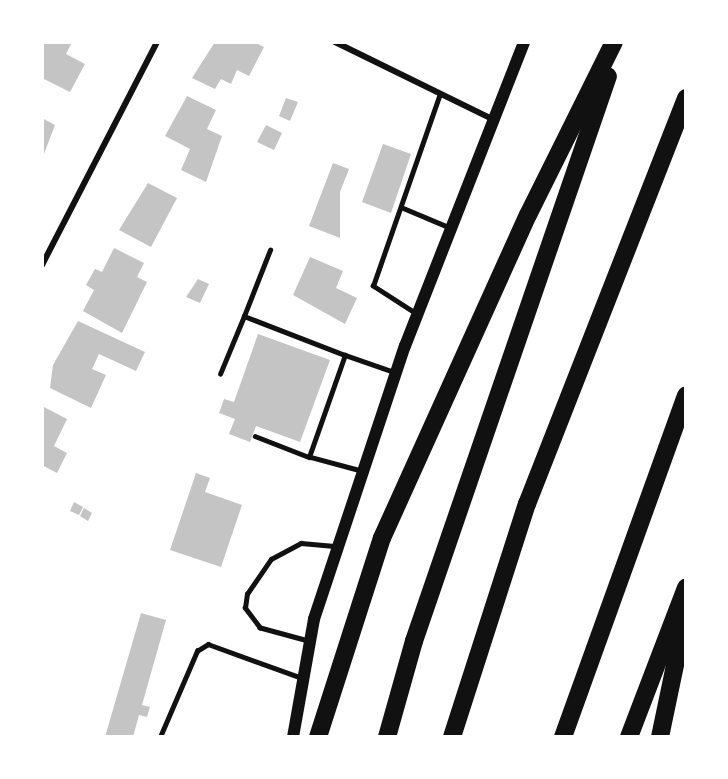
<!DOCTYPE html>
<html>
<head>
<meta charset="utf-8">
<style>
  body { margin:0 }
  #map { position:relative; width:728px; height:779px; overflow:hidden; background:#fff; font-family:"Fira Sans",sans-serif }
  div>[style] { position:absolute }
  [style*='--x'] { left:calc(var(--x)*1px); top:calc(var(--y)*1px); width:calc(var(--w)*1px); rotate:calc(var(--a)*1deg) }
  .building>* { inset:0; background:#c4c4c4 }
  .service>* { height:4.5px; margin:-2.25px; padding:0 2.25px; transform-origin:2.25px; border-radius:2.25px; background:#111 }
  .minor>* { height:6px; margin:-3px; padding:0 3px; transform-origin:3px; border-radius:3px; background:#111 }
  .secondary>* { height:12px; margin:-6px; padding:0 6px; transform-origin:6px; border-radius:6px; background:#111 }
  .motorway>* { height:18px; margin:-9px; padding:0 9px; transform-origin:9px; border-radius:9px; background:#111 }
  span { translate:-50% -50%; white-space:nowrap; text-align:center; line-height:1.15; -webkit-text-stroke:4.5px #fff; paint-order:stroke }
  .frame { position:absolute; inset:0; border:44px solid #fff; pointer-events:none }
</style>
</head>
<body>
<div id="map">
  <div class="building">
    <i style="clip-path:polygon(42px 42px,72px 42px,66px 54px,85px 64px,70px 92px,42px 78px)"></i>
    <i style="clip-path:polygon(215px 42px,254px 42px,264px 47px,249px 76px,237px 70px,231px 84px,221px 79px,215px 89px,192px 78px)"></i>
    <i style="clip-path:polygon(187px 96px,216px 110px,207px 129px,222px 136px,206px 182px,181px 170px,190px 149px,165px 136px)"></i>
    <i style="clip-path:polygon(286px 98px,298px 102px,290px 121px,279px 116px)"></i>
    <i style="clip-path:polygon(42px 118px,55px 125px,42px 159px)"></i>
    <i style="clip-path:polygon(266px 125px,282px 133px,274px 150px,257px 142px)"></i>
    <i style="clip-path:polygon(383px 144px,411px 154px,391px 213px,362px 202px)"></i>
    <i style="clip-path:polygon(333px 163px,349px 169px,340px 192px,340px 238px,309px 226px)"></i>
    <i style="clip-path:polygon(148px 183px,177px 198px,151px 247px,119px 230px)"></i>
    <i style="clip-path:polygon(114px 248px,144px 263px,137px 277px,147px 282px,122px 333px,83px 311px,94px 290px,86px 285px,95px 269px,102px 272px)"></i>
    <i style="clip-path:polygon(310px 257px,343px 271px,336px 288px,357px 298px,345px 324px,293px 295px)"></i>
    <i style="clip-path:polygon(198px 279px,209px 284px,200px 303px,186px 297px)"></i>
    <i style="clip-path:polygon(78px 321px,145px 352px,136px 371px,99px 354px,92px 369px,106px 375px,91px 408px,50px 388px,53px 365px)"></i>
    <i style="clip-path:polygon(258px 334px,330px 360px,300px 442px,256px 426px,250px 442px,229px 434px,235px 419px,219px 413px,224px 399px,234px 402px)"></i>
    <i style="clip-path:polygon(42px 406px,67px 419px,54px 446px,67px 453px,57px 473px,42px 465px)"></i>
    <i style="clip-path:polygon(196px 473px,210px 478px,205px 492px,242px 505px,221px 567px,170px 550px)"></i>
    <i style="clip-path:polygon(74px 502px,83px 507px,79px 515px,70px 511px)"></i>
    <i style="clip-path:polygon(84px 508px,92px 513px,88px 521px,80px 516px)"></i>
    <i style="clip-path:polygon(141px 613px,166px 620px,142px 705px,150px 707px,147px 717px,139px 715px,133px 737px,105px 737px)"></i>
  </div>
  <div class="service">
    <i style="--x:401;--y:207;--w:54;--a:22.8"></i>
    <i style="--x:415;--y:313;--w:50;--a:-147.3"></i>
    <i style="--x:373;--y:286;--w:203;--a:-70.8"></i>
    <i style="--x:244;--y:316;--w:71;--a:-68.5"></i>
    <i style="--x:220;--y:374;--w:63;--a:-67.5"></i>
    <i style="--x:244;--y:316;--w:108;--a:21.1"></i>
    <i style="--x:255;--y:436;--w:58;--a:21.3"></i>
    <i style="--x:361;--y:471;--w:54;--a:-164.9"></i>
    <i style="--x:309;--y:457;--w:108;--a:-70.6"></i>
    <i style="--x:345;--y:355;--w:52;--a:19.1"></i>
    <i style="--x:308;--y:641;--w:50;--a:-164.8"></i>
    <i style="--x:260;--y:628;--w:25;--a:-127"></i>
    <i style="--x:245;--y:608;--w:14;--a:-82"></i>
    <i style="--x:247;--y:594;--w:42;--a:-55.6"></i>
    <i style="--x:271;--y:559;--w:34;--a:-28"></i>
    <i style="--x:301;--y:543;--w:36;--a:5"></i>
    <i style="--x:160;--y:737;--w:94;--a:-66.7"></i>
    <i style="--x:197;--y:651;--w:13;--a:-32"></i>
    <i style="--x:208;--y:644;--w:100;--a:19.9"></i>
  </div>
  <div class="minor">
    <i style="--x:335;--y:42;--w:177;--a:26.1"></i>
    <i style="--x:42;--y:265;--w:251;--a:-62.7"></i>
  </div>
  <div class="secondary">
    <i style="--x:293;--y:737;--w:120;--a:-79.9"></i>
    <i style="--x:314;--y:619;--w:288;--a:-71.6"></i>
    <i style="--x:405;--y:346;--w:326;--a:-68.6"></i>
  </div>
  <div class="motorway">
    <i style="--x:318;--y:737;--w:209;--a:-72.2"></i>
    <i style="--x:382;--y:538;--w:354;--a:-65.7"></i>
    <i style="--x:528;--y:215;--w:193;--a:-63.6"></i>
    <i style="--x:387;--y:737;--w:100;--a:-74.3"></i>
    <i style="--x:414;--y:641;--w:597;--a:-71.05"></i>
    <i style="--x:452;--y:737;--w:245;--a:-72.2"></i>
    <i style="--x:527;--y:504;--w:436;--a:-68.6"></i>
    <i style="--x:563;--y:737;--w:363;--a:-70.2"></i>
    <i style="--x:629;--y:737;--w:160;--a:-69.1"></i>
    <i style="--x:660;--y:737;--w:127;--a:-78.2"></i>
  </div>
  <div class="frame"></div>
</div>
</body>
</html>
